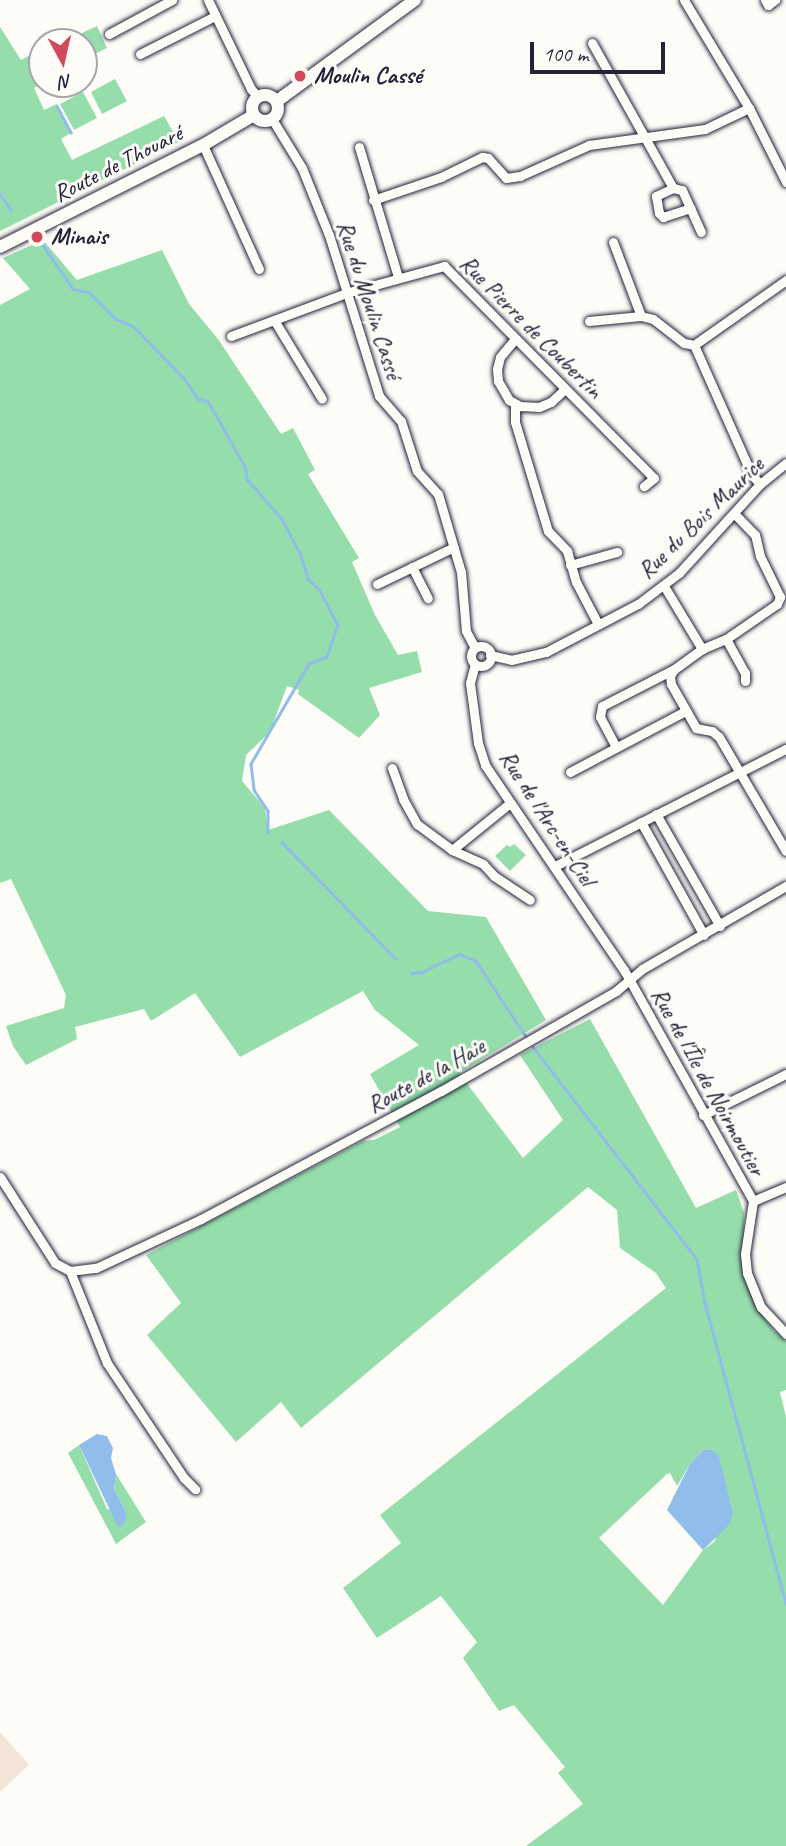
<!DOCTYPE html>
<html>
<head>
<meta charset="utf-8">
<style>
  body { margin:0 }
  #map { position:relative; width:786px; height:1846px; overflow:hidden; background:#fdfcf7; font-family:Caveat,sans-serif }
  div>[style] { position:absolute }
  [style*='--x'] { left:calc(var(--x)*1px); top:calc(var(--y)*1px); width:calc(var(--w)*1px); rotate:calc(var(--a)*1deg) }
  .built>* { inset:0; background:#f2e4d6 }
  .green>* { inset:0; background:#95ddab }
  .water>* { inset:0; background:#90bdea }
  .stream>* { height:2.5px; margin:-1.25px; padding:0 1.25px; transform-origin:1.25px; border-radius:1.25px; background:#90bdea }
  .roads { filter:drop-shadow(0 0 2px #22223b) drop-shadow(0 0 2px #22223b) }
  .street>* { height:9px; margin:-4.5px; padding:0 4.5px; transform-origin:4.5px; border-radius:4.5px; background:#fdfcf7 }
  .street>.ring { margin:-4.5px; padding:0; box-sizing:content-box; background:none; border:9px solid #fdfcf7; border-radius:50% }
  .secondary>* { height:12px; margin:-6px; padding:0 6px; transform-origin:6px; border-radius:6px; background:#fdfcf7 }
  .secondary>.ring { margin:-6px; padding:0; box-sizing:content-box; background:none; border:12px solid #fdfcf7; border-radius:50% }
  .dots>* { width:19px; height:19px; translate:-50% -50%; box-sizing:border-box; border:4px solid #fdfcf7; border-radius:50% }
  span { translate:-50% -50%; white-space:nowrap; text-align:center; line-height:1.15; -webkit-text-stroke:6px #fdfcf7; paint-order:stroke }
  .poi-label { font-size:24px; color:#22223b; font-weight:700 }
  .left { translate:0 -50%; text-align:left }
  .street-label { font-size:24px; color:#22223b }
  .north { position:absolute; left:28px; top:28px; width:70px; height:70px; box-sizing:border-box; background:#fdfcf7; border:2px solid #a5a5ac; border-radius:50%; rotate:172deg; font-size:19px; font-weight:700; line-height:28px; text-align:center; color:#22223b }
  .north::after { content:''; display:block; margin:auto; width:24px; height:32px; background:#d1495b; clip-path:polygon(50% 0,100% 100%,50% 72%,0 100%) }
  .scale { position:absolute; left:530px; top:42px; width:135px; height:32px; box-sizing:border-box; border:4px solid #22223b; border-top:0; padding-left:9px; font-size:21px; line-height:24px; white-space:nowrap; color:#22223b; -webkit-text-stroke:5px #fdfcf7; paint-order:stroke }
</style>
</head>
<body>
<div id="map">
  <div class="built">
    <i style="clip-path:polygon(0 1732px,29px 1765px,0 1792px)"></i>
  </div>
  <div class="green">
    <i style="clip-path:polygon(97px 26px,107px 48px,84px 59px,84px 42px,65px 41px)"></i>
    <i style="clip-path:polygon(0 27px,21px 60px,32px 54px,42px 74px,42px 83px,34px 88px,44px 110px,57px 104px,72px 132px,61px 139px,72px 160px,164px 116px,179px 142px,0 231px)"></i>
    <i style="clip-path:polygon(115px 79px,127px 101px,102px 114px,91px 92px)"></i>
    <i style="clip-path:polygon(83px 92px,97px 118px,74px 130px,60px 104px)"></i>
    <i style="clip-path:polygon(evenodd,43px 240px,77px 280px,162px 250px,189px 304px,218px 339px,281px 434px,293px 428px,315px 470px,308px 474px,359px 558px,352px 562px,375px 615px,398px 655px,417px 651px,422px 672px,369px 688px,380px 715px,359px 738px,298px 694px,299px 690px,287px 686px,270px 732px,246px 755px,242px 781px,265px 808px,268px 830px,329px 810px,428px 911px,486px 917px,546px 1020px,459px 1073px,523px 1158px,563px 1120px,520px 1055px,590px 1019px,696px 1208px,736px 1190px,744px 1213px,743px 1273px,755px 1304px,773px 1330px,786px 1341px,786px 1390px,780px 1392px,786px 1417px,786px 1846px,526px 1846px,583px 1804px,558px 1773px,565px 1767px,514px 1705px,499px 1711px,463px 1658px,477px 1642px,441px 1596px,377px 1638px,343px 1588px,401px 1543px,380px 1515px,666px 1288px,656px 1273px,620px 1248px,617px 1210px,588px 1187px,301px 1428px,281px 1402px,236px 1442px,147px 1335px,181px 1303px,146px 1255px,363px 1141px,374px 1140px,400px 1127px,370px 1074px,419px 1045px,375px 1010px,363px 991px,240px 1057px,195px 993px,151px 1021px,144px 1009px,75px 1027px,77px 1039px,26px 1065px,13px 1046px,6px 1026px,64px 1008px,66px 995px,11px 879px,0 883px,0 305px,30px 289px,3px 258px,43px 240px,711px 1449px,719px 1457px,725px 1490px,731px 1504px,714px 1542px,703px 1550px,663px 1605px,599px 1538px,667px 1474px,670px 1473px,677px 1486px,690px 1464px,703px 1450px,711px 1449px)"></i>
    <i style="clip-path:polygon(514px 844px,526px 855px,510px 871px,495px 856px,507px 845px,510px 847px)"></i>
    <i style="clip-path:polygon(79px 1445px,107px 1509px,126px 1512px,114px 1489px,116px 1474px,146px 1522px,116px 1544px,68px 1453px)"></i>
  </div>
  <div class="water">
    <i style="clip-path:polygon(97px 1434px,107px 1436px,113px 1448px,111px 1458px,116px 1474px,114px 1489px,126px 1512px,125px 1523px,118px 1527px,79px 1445px)"></i>
    <i style="clip-path:polygon(703px 1450px,711px 1449px,719px 1456px,733px 1514px,729px 1525px,703px 1550px,667px 1510px,690px 1464px)"></i>
  </div>
  <div class="stream">
    <i style="--x:31;--y:56;--w:23;--a:61"></i>
    <i style="--x:57;--y:106;--w:30;--a:62"></i>
    <i style="--x:0;--y:194;--w:19;--a:55"></i>
    <i style="--x:41;--y:242;--w:57;--a:55.8"></i>
    <i style="--x:73;--y:289;--w:16;--a:11"></i>
    <i style="--x:89;--y:292;--w:38;--a:45"></i>
    <i style="--x:116;--y:319;--w:18;--a:22"></i>
    <i style="--x:133;--y:326;--w:73;--a:45.6"></i>
    <i style="--x:184;--y:378;--w:25;--a:56"></i>
    <i style="--x:198;--y:399;--w:10;--a:11"></i>
    <i style="--x:208;--y:401;--w:75;--a:60.4"></i>
    <i style="--x:245;--y:466;--w:13;--a:81"></i>
    <i style="--x:247;--y:479;--w:53;--a:48.8"></i>
    <i style="--x:282;--y:519;--w:38;--a:62"></i>
    <i style="--x:300;--y:553;--w:28;--a:72"></i>
    <i style="--x:309;--y:580;--w:13;--a:42"></i>
    <i style="--x:319;--y:589;--w:41;--a:62.2"></i>
    <i style="--x:338;--y:625;--w:34;--a:109"></i>
    <i style="--x:327;--y:657;--w:19;--a:159"></i>
    <i style="--x:309;--y:664;--w:116;--a:120.1"></i>
    <i style="--x:251;--y:764;--w:26;--a:83"></i>
    <i style="--x:254;--y:790;--w:25;--a:56"></i>
    <i style="--x:268;--y:811;--w:21;--a:90"></i>
    <i style="--x:282;--y:842;--w:163;--a:45.7"></i>
    <i style="--x:411;--y:973;--w:11;--a:-5"></i>
    <i style="--x:422;--y:972;--w:41;--a:-25.9"></i>
    <i style="--x:459;--y:954;--w:18;--a:22"></i>
    <i style="--x:476;--y:961;--w:89;--a:56.5"></i>
    <i style="--x:533;--y:1047;--w:268;--a:52.3"></i>
    <i style="--x:697;--y:1259;--w:45;--a:79.7"></i>
    <i style="--x:705;--y:1303;--w:311;--a:74.9"></i>
  </div>
  <div class="roads">
    <div class="street">
      <i style="--x:208;--y:0;--w:99;--a:64.2"></i>
      <i style="--x:251;--y:89;--w:11;--a:49"></i>
      <i style="--x:684;--y:0;--w:126;--a:59"></i>
      <i style="--x:749;--y:108;--w:83;--a:63.4"></i>
      <i style="--x:765;--y:0;--w:6;--a:59"></i>
      <i style="--x:768;--y:5;--w:9;--a:-36"></i>
      <i style="--x:109;--y:34;--w:72;--a:-28.4"></i>
      <i style="--x:592;--y:43;--w:166;--a:60.8"></i>
      <i style="--x:673;--y:188;--w:9;--a:13"></i>
      <i style="--x:682;--y:190;--w:46;--a:65.7"></i>
      <i style="--x:140;--y:54;--w:84;--a:-26.9"></i>
      <i style="--x:272;--y:119;--w:57;--a:58.5"></i>
      <i style="--x:302;--y:168;--w:72;--a:68.1"></i>
      <i style="--x:329;--y:235;--w:169;--a:72.7"></i>
      <i style="--x:379;--y:396;--w:33;--a:49"></i>
      <i style="--x:401;--y:421;--w:52;--a:72.3"></i>
      <i style="--x:417;--y:471;--w:31;--a:48"></i>
      <i style="--x:438;--y:494;--w:81;--a:73.6"></i>
      <i style="--x:461;--y:572;--w:59;--a:85.2"></i>
      <i style="--x:466;--y:631;--w:19;--a:62"></i>
      <i style="--x:203;--y:145;--w:136;--a:65.7"></i>
      <i style="--x:359;--y:147;--w:136;--a:73.3"></i>
      <i style="--x:673;--y:188;--w:19;--a:155"></i>
      <i style="--x:656;--y:196;--w:17;--a:80"></i>
      <i style="--x:659;--y:213;--w:6;--a:45"></i>
      <i style="--x:663;--y:217;--w:29;--a:-18"></i>
      <i style="--x:373;--y:200;--w:72;--a:-18.7"></i>
      <i style="--x:441;--y:177;--w:46;--a:-26"></i>
      <i style="--x:482;--y:157;--w:6;--a:9"></i>
      <i style="--x:488;--y:158;--w:27;--a:48"></i>
      <i style="--x:506;--y:178;--w:14;--a:-8"></i>
      <i style="--x:520;--y:176;--w:76;--a:-24.2"></i>
      <i style="--x:589;--y:145;--w:117;--a:-7.9"></i>
      <i style="--x:705;--y:129;--w:49;--a:-25.5"></i>
      <i style="--x:613;--y:242;--w:79;--a:69.3"></i>
      <i style="--x:274;--y:320;--w:92;--a:58.7"></i>
      <i style="--x:589;--y:321;--w:52;--a:-5.5"></i>
      <i style="--x:641;--y:316;--w:12;--a:14"></i>
      <i style="--x:653;--y:319;--w:39;--a:38"></i>
      <i style="--x:684;--y:343;--w:10;--a:11"></i>
      <i style="--x:694;--y:345;--w:113;--a:-35.2"></i>
      <i style="--x:231;--y:336;--w:123;--a:-20.5"></i>
      <i style="--x:346;--y:293;--w:102;--a:-15.4"></i>
      <i style="--x:444;--y:266;--w:298;--a:45.3"></i>
      <i style="--x:654;--y:478;--w:13;--a:141"></i>
      <i style="--x:515;--y:339;--w:23;--a:130"></i>
      <i style="--x:500;--y:357;--w:12;--a:104"></i>
      <i style="--x:497;--y:369;--w:12;--a:85"></i>
      <i style="--x:498;--y:381;--w:22;--a:60"></i>
      <i style="--x:509;--y:400;--w:13;--a:29"></i>
      <i style="--x:520;--y:406;--w:19;--a:3"></i>
      <i style="--x:539;--y:407;--w:13;--a:-23"></i>
      <i style="--x:551;--y:402;--w:19;--a:-43"></i>
      <i style="--x:694;--y:345;--w:142;--a:66"></i>
      <i style="--x:752;--y:475;--w:12;--a:48"></i>
      <i style="--x:515;--y:404;--w:18;--a:90"></i>
      <i style="--x:515;--y:422;--w:114;--a:73.2"></i>
      <i style="--x:548;--y:531;--w:28;--a:46"></i>
      <i style="--x:567;--y:551;--w:32;--a:74"></i>
      <i style="--x:576;--y:582;--w:47;--a:62.4"></i>
      <i style="--x:570;--y:565;--w:49;--a:-15.5"></i>
      <i style="--x:412;--y:567;--w:35;--a:63"></i>
      <i style="--x:377;--y:584;--w:85;--a:-25.7"></i>
      <i style="--x:664;--y:586;--w:74;--a:58.9"></i>
      <i style="--x:702;--y:649;--w:34;--a:144"></i>
      <i style="--x:674;--y:669;--w:8;--a:120"></i>
      <i style="--x:670;--y:676;--w:8;--a:83"></i>
      <i style="--x:671;--y:684;--w:51;--a:60.4"></i>
      <i style="--x:696;--y:728;--w:16;--a:11"></i>
      <i style="--x:712;--y:731;--w:9;--a:41"></i>
      <i style="--x:719;--y:737;--w:132;--a:59.6"></i>
      <i style="--x:726;--y:639;--w:39;--a:61"></i>
      <i style="--x:745;--y:673;--w:8;--a:90"></i>
      <i class="ring" style="left:471px;top:646px;width:11px;height:11px"></i>
      <i style="--x:702;--y:649;--w:26;--a:-23"></i>
      <i style="--x:726;--y:639;--w:62;--a:-34.5"></i>
      <i style="--x:777;--y:604;--w:8;--a:-67"></i>
      <i style="--x:780;--y:597;--w:46;--a:-116"></i>
      <i style="--x:760;--y:556;--w:22;--a:-103"></i>
      <i style="--x:755;--y:535;--w:30;--a:-134"></i>
      <i style="--x:490;--y:655;--w:22;--a:13"></i>
      <i style="--x:511;--y:660;--w:36;--a:-13"></i>
      <i style="--x:546;--y:652;--w:104;--a:-27.6"></i>
      <i style="--x:638;--y:604;--w:51;--a:-37.1"></i>
      <i style="--x:679;--y:573;--w:120;--a:-47.7"></i>
      <i style="--x:760;--y:484;--w:33;--a:-39"></i>
      <i style="--x:475;--y:664;--w:20;--a:105"></i>
      <i style="--x:470;--y:683;--w:61;--a:82.4"></i>
      <i style="--x:478;--y:743;--w:23;--a:72"></i>
      <i style="--x:485;--y:765;--w:248;--a:55.9"></i>
      <i style="--x:624;--y:970;--w:265;--a:60.8"></i>
      <i style="--x:616;--y:747;--w:34;--a:-118"></i>
      <i style="--x:600;--y:717;--w:11;--a:-80"></i>
      <i style="--x:602;--y:706;--w:79;--a:-27.2"></i>
      <i style="--x:392;--y:768;--w:33;--a:70"></i>
      <i style="--x:403;--y:799;--w:29;--a:61"></i>
      <i style="--x:417;--y:824;--w:44;--a:36.6"></i>
      <i style="--x:452;--y:850;--w:34;--a:24"></i>
      <i style="--x:483;--y:864;--w:16;--a:47"></i>
      <i style="--x:494;--y:876;--w:43;--a:33.7"></i>
      <i style="--x:570;--y:772;--w:130;--a:-27.9"></i>
      <i style="--x:656;--y:814;--w:129;--a:60.3"></i>
      <i style="--x:641;--y:822;--w:129;--a:60.9"></i>
      <i style="--x:452;--y:850;--w:75;--a:-39"></i>
      <i style="--x:555;--y:866;--w:259;--a:-26.9"></i>
      <i style="--x:703;--y:1115;--w:93;--a:-26.3"></i>
      <i style="--x:0;--y:1177;--w:102;--a:57.4"></i>
      <i style="--x:55;--y:1263;--w:17;--a:28"></i>
      <i style="--x:70;--y:1271;--w:26;--a:-7"></i>
      <i style="--x:96;--y:1268;--w:116;--a:-25"></i>
      <i style="--x:201;--y:1219;--w:272;--a:-28.1"></i>
      <i style="--x:441;--y:1091;--w:202;--a:-29.7"></i>
      <i style="--x:616;--y:991;--w:34;--a:-40"></i>
      <i style="--x:642;--y:969;--w:166;--a:-30"></i>
      <i style="--x:753;--y:1201;--w:54;--a:98.6"></i>
      <i style="--x:745;--y:1254;--w:19;--a:84"></i>
      <i style="--x:747;--y:1273;--w:37;--a:68"></i>
      <i style="--x:761;--y:1307;--w:37;--a:47"></i>
      <i style="--x:753;--y:1201;--w:36;--a:-23"></i>
      <i style="--x:70;--y:1271;--w:99;--a:68.1"></i>
      <i style="--x:107;--y:1363;--w:138;--a:56.2"></i>
      <i style="--x:184;--y:1478;--w:16;--a:45"></i>
    </div>
    <div class="secondary">
      <i class="ring" style="left:252px;top:95px;width:14px;height:14px"></i>
      <i style="--x:277;--y:101;--w:171;--a:-36.2"></i>
      <i style="--x:0;--y:247;--w:227;--a:-26.7"></i>
      <i style="--x:203;--y:145;--w:59;--a:-30.5"></i>
    </div>
  </div>
  <div class="dots">
    <i style="left:300px;top:76px;background:#d1495b"></i>
    <i style="left:37px;top:237px;background:#d1495b"></i>
  </div>
  <div class="poi-label">
    <span class="left" style="left:314px;top:76px">Moulin Cassé</span>
    <span class="left" style="left:51px;top:237px">Minais</span>
  </div>
  <div class="street-label">
    <span style="left:118px;top:164px;rotate:-27deg">Route de Thouaré</span>
    <span style="left:369px;top:300px;rotate:72deg">Rue du Moulin Cassé</span>
    <span style="left:531px;top:327px;rotate:45deg">Rue Pierre de Coubertin</span>
    <span style="left:701px;top:518px;rotate:-44deg">Rue du Bois Maurice</span>
    <span style="left:547px;top:818px;rotate:57deg">Rue de l'Arc-en-Ciel</span>
    <span style="left:426px;top:1076px;rotate:-29deg">Route de la Haie</span>
    <span style="left:708px;top:1082px;rotate:61deg">Rue de l'Île de Noirmoutier</span>
  </div>
  <div class="north">N</div>
  <div class="scale">100 m</div>
</div>
</body>
</html>
